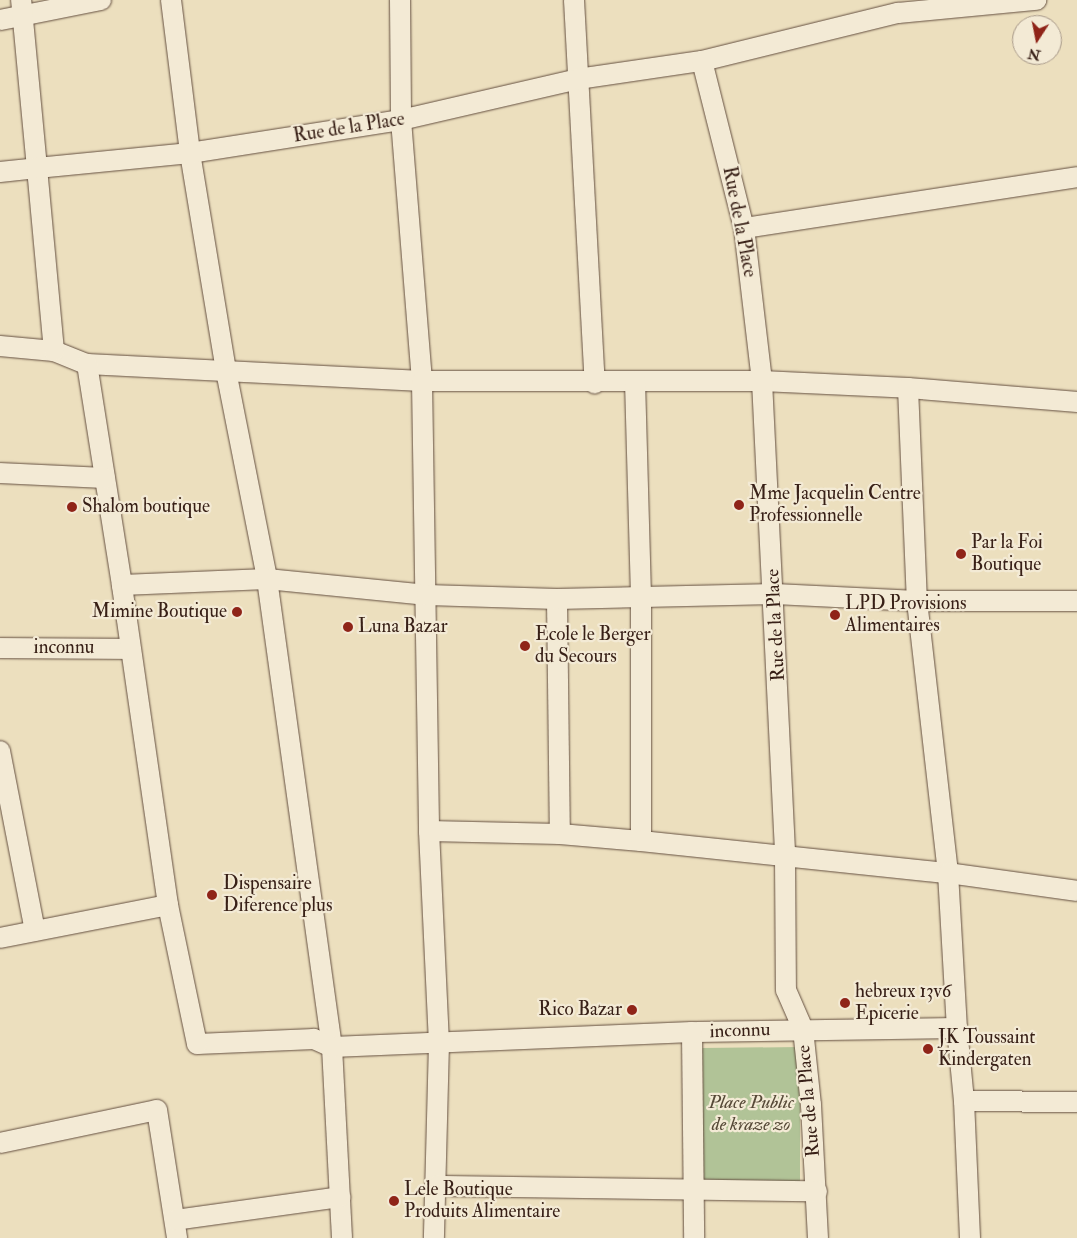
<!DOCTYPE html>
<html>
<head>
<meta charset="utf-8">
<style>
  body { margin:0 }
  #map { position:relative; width:1077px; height:1238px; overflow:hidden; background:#ecdfbe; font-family:"IM FELL Double Pica",serif }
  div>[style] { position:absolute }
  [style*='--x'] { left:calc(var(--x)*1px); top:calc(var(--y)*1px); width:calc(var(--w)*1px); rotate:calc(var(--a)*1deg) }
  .green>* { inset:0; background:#b1c397 }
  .roads { filter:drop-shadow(0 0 1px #655041) drop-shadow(0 0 1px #655041) }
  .minor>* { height:20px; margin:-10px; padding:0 10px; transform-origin:10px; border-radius:10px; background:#f3ead5 }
  .dots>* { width:14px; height:14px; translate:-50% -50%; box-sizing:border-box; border:2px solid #f3ead5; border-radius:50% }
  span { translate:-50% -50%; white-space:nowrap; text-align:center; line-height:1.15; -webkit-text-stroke:4.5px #f3ead5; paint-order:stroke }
  .street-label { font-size:19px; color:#382017 }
  .poi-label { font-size:19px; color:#382017 }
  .left { translate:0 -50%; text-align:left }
  .right { translate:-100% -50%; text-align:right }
  .park-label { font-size:19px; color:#564937; font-style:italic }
  .north { position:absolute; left:1012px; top:15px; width:50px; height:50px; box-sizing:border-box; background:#f3ead5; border:1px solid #a89989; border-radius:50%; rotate:191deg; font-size:14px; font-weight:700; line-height:20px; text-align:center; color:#382017 }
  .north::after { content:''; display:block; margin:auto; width:18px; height:22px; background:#8f2418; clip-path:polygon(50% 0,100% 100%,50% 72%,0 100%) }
</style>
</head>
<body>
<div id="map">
  <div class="green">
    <i style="clip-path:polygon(800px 1047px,800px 1183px,703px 1180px,702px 1048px)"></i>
  </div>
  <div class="roads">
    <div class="minor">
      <i style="--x:171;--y:0;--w:154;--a:82.9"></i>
      <i style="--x:190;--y:153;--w:221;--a:80.6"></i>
      <i style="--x:226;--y:371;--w:212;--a:78.8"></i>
      <i style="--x:267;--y:579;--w:472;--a:82.1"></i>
      <i style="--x:332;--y:1047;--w:191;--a:87"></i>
      <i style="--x:400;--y:0;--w:120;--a:89.5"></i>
      <i style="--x:401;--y:120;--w:262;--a:85.4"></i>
      <i style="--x:422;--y:381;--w:450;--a:89.1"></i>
      <i style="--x:429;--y:831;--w:212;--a:87.3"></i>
      <i style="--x:439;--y:1043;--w:195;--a:91.5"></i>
      <i style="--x:574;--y:0;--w:384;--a:86.9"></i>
      <i style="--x:0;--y:20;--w:103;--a:-11.2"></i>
      <i style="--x:702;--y:61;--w:202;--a:-13.8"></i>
      <i style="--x:898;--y:13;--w:139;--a:-5.4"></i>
      <i style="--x:0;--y:172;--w:37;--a:-6"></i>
      <i style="--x:37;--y:168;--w:169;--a:-95.4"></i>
      <i style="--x:744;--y:228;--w:337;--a:-8.7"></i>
      <i style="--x:0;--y:346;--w:54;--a:5.3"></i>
      <i style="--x:54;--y:351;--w:35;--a:22"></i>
      <i style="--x:87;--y:364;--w:335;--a:2.9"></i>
      <i style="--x:422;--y:381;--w:340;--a:0"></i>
      <i style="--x:762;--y:381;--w:146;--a:2.7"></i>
      <i style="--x:908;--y:388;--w:170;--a:4.7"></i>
      <i style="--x:54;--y:351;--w:184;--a:-95.3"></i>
      <i style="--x:37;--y:168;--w:154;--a:-5.6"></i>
      <i style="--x:190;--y:153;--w:214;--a:-8.9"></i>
      <i style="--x:401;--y:120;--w:182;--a:-13"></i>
      <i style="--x:578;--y:79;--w:125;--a:-8.3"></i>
      <i style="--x:702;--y:61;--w:172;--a:75.9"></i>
      <i style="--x:744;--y:228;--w:154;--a:83.3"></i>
      <i style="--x:762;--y:381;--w:477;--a:87.2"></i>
      <i style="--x:785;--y:857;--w:133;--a:89.6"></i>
      <i style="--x:786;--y:990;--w:43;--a:66.4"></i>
      <i style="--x:803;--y:1029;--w:76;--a:84"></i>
      <i style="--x:811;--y:1105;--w:133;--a:87"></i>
      <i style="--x:87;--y:364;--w:224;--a:81"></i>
      <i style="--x:635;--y:381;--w:218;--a:88.4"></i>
      <i style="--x:641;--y:599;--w:242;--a:90"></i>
      <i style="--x:908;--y:388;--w:213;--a:87.6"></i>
      <i style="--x:917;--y:601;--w:274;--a:83.5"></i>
      <i style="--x:948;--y:873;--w:155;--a:86.7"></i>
      <i style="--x:0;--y:473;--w:105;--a:2.7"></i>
      <i style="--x:557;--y:599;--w:235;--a:89.3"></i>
      <i style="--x:0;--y:648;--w:129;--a:0.4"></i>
      <i style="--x:0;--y:751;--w:183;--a:79"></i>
      <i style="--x:429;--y:831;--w:131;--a:1.3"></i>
      <i style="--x:560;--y:834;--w:81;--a:4.9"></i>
      <i style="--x:641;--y:841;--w:309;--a:6"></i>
      <i style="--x:948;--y:873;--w:130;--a:7.9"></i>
      <i style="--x:0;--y:938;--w:171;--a:-11.1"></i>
      <i style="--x:692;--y:1032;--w:206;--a:89.4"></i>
      <i style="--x:964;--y:1101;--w:113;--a:0.5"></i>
      <i style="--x:0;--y:1143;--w:160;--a:-11.9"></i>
      <i style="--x:157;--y:1110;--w:130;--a:81.1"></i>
      <i style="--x:436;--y:1186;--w:381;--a:0.8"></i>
      <i style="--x:175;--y:1220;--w:167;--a:-7.9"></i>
      <i style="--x:970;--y:1238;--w:137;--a:-92.5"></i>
      <i style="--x:964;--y:1101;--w:73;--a:-95.5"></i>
      <i style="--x:957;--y:1028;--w:265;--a:179.1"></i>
      <i style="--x:692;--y:1032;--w:360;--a:177.6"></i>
      <i style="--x:332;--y:1047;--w:20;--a:-156"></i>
      <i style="--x:314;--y:1039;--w:117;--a:177.6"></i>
      <i style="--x:197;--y:1044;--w:142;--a:-101.8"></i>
      <i style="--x:168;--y:905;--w:323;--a:-98.2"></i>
      <i style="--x:122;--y:585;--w:145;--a:-2.4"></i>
      <i style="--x:267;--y:579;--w:161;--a:5.7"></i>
      <i style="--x:427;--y:595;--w:130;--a:1.8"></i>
      <i style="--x:557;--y:599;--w:218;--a:-1.3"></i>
      <i style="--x:775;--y:594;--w:142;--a:2.8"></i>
      <i style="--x:917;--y:601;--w:160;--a:0"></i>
    </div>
  </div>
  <div class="dots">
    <i style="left:739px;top:505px;background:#8f2418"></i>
    <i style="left:72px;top:507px;background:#8f2418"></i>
    <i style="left:961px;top:554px;background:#8f2418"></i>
    <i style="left:237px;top:612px;background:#8f2418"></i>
    <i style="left:835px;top:615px;background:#8f2418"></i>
    <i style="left:348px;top:627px;background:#8f2418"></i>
    <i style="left:525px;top:646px;background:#8f2418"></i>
    <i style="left:212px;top:895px;background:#8f2418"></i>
    <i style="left:845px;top:1003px;background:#8f2418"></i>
    <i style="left:632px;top:1010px;background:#8f2418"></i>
    <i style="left:928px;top:1049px;background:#8f2418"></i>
    <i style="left:394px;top:1201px;background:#8f2418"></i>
  </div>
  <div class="street-label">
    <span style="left:349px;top:128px;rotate:-9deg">Rue de la Place</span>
    <span style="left:739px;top:222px;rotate:79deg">Rue de la Place</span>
    <span style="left:776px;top:625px;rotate:-93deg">Rue de la Place</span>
    <span style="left:64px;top:648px">inconnu</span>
    <span style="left:740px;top:1031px;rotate:-2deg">inconnu</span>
    <span style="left:809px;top:1101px;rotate:-95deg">Rue de la Place</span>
  </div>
  <div class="poi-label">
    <span class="left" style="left:749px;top:505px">Mme Jacquelin Centre<br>Professionnelle</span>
    <span class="left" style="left:82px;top:507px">Shalom boutique</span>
    <span class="left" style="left:971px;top:554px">Par la Foi<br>Boutique</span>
    <span class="left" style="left:845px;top:615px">LPD Provisions<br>Alimentaires</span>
    <span class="right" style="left:227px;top:612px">Mimine Boutique</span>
    <span class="left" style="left:358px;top:627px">Luna Bazar</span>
    <span class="left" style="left:535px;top:646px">Ecole le Berger<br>du Secours</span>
    <span class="left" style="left:223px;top:895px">Dispensaire<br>Diference plus</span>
    <span class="left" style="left:855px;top:1003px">hebreux 13v6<br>Epicerie</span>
    <span class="right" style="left:622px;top:1010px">Rico Bazar</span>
    <span class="left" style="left:938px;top:1049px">JK Toussaint<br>Kindergaten</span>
    <span class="left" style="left:404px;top:1201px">Lele Boutique<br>Produits Alimentaire</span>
  </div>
  <div class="park-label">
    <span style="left:751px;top:1114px">Place Public<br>de kraze zo</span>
  </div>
  <div class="north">N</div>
</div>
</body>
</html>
